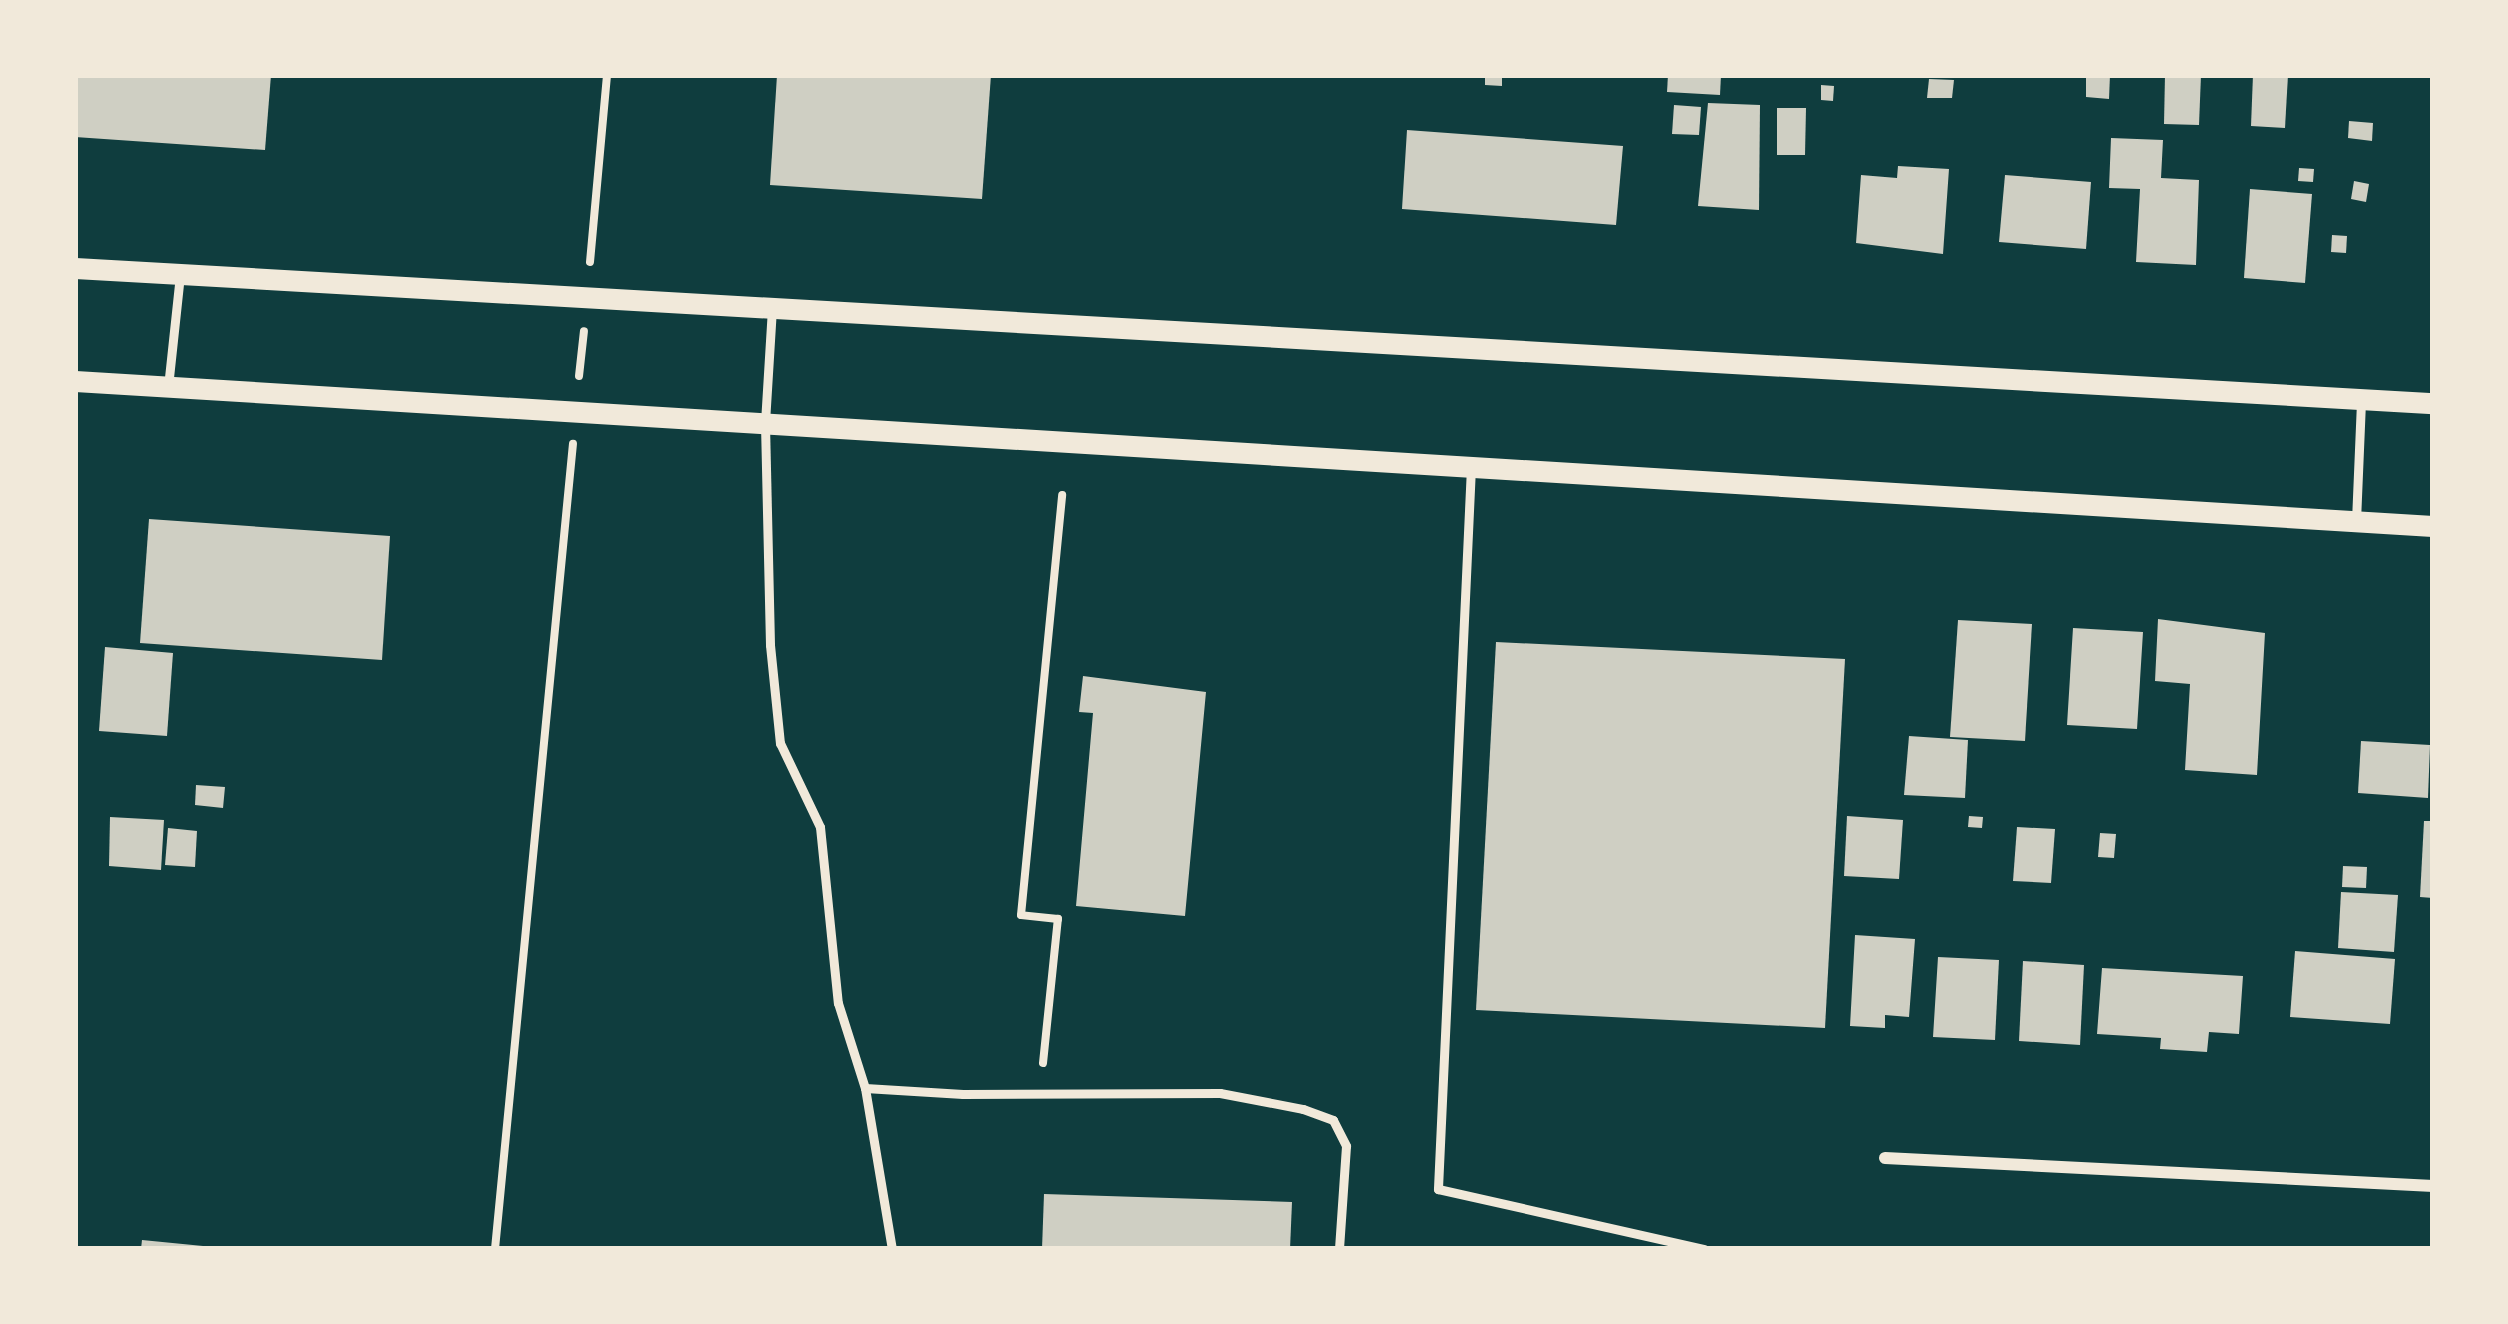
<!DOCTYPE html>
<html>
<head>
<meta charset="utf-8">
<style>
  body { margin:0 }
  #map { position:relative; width:2508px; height:1324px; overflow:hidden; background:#0f3d3e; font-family:"Varela Round",sans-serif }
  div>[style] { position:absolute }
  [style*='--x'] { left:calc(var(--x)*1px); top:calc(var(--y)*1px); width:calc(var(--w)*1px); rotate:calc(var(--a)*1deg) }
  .building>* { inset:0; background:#cfcfc3 }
  .path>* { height:8px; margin:-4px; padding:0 4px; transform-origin:4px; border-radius:4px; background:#f1e9da }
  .service>* { height:9px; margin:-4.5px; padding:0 4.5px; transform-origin:4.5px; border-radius:4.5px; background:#f1e9da }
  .minor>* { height:12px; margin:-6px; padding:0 6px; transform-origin:6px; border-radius:6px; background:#f1e9da }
  .tertiary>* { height:21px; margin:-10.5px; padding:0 10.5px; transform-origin:10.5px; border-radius:10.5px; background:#f1e9da }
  span { translate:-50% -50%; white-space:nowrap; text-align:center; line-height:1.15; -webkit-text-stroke:10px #f1e9da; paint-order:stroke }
  .frame { position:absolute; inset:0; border:78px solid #f1e9da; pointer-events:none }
</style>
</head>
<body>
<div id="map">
  <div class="building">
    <i style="clip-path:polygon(75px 75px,271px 75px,265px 150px,75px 137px)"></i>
    <i style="clip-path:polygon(777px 75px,991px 75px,982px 199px,770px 185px)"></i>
    <i style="clip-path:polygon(1485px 75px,1502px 75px,1502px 86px,1485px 85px)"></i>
    <i style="clip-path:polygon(1668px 75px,1721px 75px,1720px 95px,1667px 92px)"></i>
    <i style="clip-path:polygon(2086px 75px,2110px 75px,2109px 99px,2086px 97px)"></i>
    <i style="clip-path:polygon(2165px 75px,2201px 75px,2199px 125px,2164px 124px)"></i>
    <i style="clip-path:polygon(2253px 75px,2288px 75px,2285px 128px,2251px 126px)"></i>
    <i style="clip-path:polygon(1929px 79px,1954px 80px,1952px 98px,1927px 98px)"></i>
    <i style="clip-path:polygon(1821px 85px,1834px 86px,1833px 101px,1821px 100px)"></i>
    <i style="clip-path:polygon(1708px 103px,1760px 105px,1759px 210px,1698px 206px)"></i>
    <i style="clip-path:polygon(1674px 105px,1701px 107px,1699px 135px,1672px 134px)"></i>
    <i style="clip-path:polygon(1777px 108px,1806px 108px,1805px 155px,1777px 155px)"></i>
    <i style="clip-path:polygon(2349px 121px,2373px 123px,2372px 141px,2348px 138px)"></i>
    <i style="clip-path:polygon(1407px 130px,1623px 146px,1616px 225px,1402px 209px)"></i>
    <i style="clip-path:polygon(2111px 138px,2163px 140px,2161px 178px,2199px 180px,2196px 265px,2136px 262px,2140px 189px,2109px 188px)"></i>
    <i style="clip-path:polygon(1898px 166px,1949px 169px,1943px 254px,1856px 243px,1861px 175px,1897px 178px)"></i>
    <i style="clip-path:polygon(2299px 168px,2314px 169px,2313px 182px,2298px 181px)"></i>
    <i style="clip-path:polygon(2005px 175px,2091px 182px,2086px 249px,1999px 242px)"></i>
    <i style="clip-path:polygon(2354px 181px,2369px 184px,2366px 202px,2351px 199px)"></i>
    <i style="clip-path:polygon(2250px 189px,2312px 194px,2305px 283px,2244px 278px)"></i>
    <i style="clip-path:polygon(2332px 235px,2347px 236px,2346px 253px,2331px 252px)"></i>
    <i style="clip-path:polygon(149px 519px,390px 536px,382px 660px,140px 643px)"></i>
    <i style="clip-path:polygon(2158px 619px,2265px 633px,2257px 775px,2185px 770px,2190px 684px,2155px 681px)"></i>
    <i style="clip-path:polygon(1958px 620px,2032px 624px,2025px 741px,1950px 737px)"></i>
    <i style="clip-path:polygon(2073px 628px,2143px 632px,2137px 729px,2067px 725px)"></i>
    <i style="clip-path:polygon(1496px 642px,1845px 659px,1825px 1028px,1476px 1010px)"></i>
    <i style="clip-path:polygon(105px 647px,173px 653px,167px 736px,99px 731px)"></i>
    <i style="clip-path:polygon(1083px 676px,1206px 692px,1185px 916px,1076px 906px,1093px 713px,1079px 712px)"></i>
    <i style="clip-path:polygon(1909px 736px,1968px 740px,1965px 798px,1904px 795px)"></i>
    <i style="clip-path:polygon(2361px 741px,2430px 745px,2428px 798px,2358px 793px)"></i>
    <i style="clip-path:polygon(196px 785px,225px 787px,223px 808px,195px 805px)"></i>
    <i style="clip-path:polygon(1847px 816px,1903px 820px,1899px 879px,1844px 876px)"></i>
    <i style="clip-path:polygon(1969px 816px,1983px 817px,1982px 828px,1968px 827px)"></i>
    <i style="clip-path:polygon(110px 817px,164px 820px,161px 870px,109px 866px)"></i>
    <i style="clip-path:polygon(2424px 821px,2433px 821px,2433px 898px,2420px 897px)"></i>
    <i style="clip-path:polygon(2017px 827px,2055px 829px,2051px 883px,2013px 881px)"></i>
    <i style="clip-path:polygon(168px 828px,197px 831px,195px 867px,165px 865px)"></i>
    <i style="clip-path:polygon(2100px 833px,2116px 834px,2114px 858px,2098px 857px)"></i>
    <i style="clip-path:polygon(2343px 866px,2367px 867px,2366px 888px,2342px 887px)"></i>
    <i style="clip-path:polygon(2341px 892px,2398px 895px,2394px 952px,2338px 948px)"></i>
    <i style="clip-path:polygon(1855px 935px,1915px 939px,1909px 1017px,1885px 1015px,1885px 1028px,1850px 1026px)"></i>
    <i style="clip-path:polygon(2295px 951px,2395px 959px,2390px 1024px,2290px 1017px)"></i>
    <i style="clip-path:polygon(1938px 957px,1999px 960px,1995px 1040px,1933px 1037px)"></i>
    <i style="clip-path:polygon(2023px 961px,2084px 965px,2080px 1045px,2019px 1041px)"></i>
    <i style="clip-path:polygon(2102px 968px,2243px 976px,2239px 1034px,2209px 1032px,2207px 1052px,2160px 1049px,2161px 1038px,2097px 1034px)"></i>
    <i style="clip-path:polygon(1044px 1194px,1292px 1202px,1290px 1249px,1042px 1249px)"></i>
    <i style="clip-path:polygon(142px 1240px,203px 1246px,203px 1249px,141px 1249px)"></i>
  </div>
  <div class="path">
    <i style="--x:590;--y:262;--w:188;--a:-84.8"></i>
    <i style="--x:579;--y:376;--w:45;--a:-83.7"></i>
    <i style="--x:1043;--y:1063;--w:145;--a:-84.1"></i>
    <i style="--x:1058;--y:919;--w:37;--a:-174"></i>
    <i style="--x:1021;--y:915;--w:422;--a:-84.4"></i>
    <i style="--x:495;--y:1249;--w:809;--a:-84.47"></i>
  </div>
  <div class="service">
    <i style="--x:772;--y:308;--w:116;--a:93.5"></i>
    <i style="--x:765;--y:424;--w:221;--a:88.7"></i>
    <i style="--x:770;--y:645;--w:99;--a:84.2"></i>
    <i style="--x:780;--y:743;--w:93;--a:64.5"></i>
    <i style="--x:820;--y:827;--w:177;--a:84.2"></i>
    <i style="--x:838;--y:1003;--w:89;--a:72.4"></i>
    <i style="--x:865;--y:1088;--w:98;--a:3.5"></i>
    <i style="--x:963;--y:1094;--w:257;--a:-0.2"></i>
    <i style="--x:1220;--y:1093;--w:85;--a:10.9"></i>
    <i style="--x:1303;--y:1109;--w:32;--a:20"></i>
    <i style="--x:1333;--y:1120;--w:29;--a:63"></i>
    <i style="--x:1346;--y:1146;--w:103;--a:93.9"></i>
    <i style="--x:168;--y:387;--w:114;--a:-83.9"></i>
    <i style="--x:1471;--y:467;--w:723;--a:92.62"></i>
    <i style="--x:1438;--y:1189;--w:273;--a:12.7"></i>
    <i style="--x:2356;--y:521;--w:120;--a:-87.6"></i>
    <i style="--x:865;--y:1088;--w:163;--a:80.5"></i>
  </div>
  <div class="minor">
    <i style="--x:1885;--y:1158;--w:549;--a:2.92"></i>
  </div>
  <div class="tertiary">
    <i style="--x:75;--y:268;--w:2362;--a:3.28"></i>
    <i style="--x:75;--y:381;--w:2362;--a:3.52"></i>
  </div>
  <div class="frame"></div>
</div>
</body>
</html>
